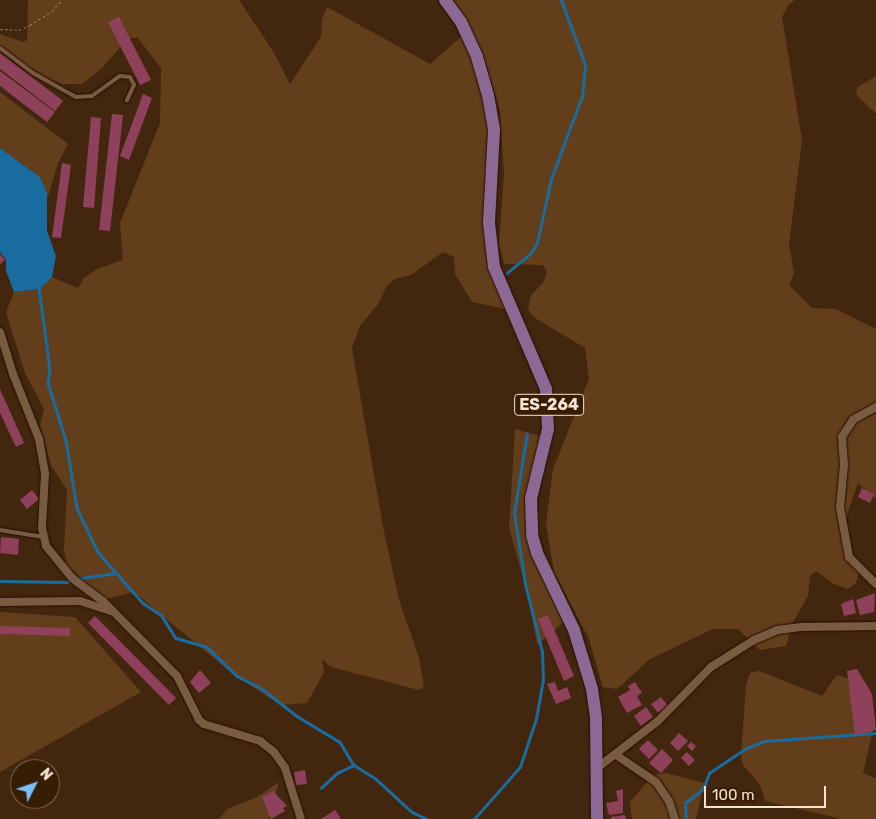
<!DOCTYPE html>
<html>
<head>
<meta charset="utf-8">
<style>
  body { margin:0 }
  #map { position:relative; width:876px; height:819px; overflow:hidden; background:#42270e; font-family:Rubik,sans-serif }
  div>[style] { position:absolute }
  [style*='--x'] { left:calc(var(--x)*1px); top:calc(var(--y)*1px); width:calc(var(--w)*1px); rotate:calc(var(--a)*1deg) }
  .green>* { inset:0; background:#633e1b }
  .water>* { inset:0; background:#196c9f }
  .stream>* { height:2.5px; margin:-1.25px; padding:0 1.25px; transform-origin:1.25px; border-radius:1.25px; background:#196c9f }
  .building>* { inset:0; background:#8f405a }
  .path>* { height:1px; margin-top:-0.5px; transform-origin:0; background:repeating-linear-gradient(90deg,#8e7762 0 2.5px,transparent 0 5px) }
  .roads { filter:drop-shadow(0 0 1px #270f00) drop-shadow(0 0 1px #270f00) }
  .lane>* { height:4px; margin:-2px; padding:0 2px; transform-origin:2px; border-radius:2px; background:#795b41 }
  .street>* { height:8px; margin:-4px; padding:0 4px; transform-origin:4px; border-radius:4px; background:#795b41 }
  .primary>* { height:12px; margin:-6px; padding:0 6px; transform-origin:6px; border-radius:6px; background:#8b6994 }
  span { translate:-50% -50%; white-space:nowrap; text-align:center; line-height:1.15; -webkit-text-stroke:4.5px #371d04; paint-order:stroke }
  .shield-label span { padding:1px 4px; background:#371d04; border:1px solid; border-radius:4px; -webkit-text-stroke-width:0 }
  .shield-label { font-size:16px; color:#f5e3d5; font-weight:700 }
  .north { position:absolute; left:10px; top:759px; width:50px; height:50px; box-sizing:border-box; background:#371d04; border:1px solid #836c58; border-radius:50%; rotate:49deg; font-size:14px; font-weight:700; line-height:20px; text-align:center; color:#f5e3d5 }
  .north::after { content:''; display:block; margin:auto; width:18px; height:22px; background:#75c0f6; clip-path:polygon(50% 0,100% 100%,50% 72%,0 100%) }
  .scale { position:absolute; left:704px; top:786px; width:122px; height:22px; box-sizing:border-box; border:2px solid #f5e3d5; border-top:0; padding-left:6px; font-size:15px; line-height:18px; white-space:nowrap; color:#f5e3d5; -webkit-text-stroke:4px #371d04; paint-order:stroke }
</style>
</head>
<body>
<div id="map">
  <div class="green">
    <i style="clip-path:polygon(28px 0,239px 0,273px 51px,290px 84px,321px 37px,322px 19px,327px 7px,430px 64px,462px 36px,471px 55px,488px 113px,491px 189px,505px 309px,472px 302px,455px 274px,454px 257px,443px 252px,411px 275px,395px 279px,386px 287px,379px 303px,360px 326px,352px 348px,383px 527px,399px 600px,419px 658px,424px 687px,419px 690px,331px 667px,322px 659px,324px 672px,307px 703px,280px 705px,233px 674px,134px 592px,102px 600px,67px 565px,64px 549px,67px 490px,51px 465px,40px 425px,44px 409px,25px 373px,6px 312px,14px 292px,40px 289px,52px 277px,78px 288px,84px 278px,97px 269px,123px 260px,120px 223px,160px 123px,161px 68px,138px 38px,128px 38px,102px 68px,82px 84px,62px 84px,32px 72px,0 46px,0 34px,23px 42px,27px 40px)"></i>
    <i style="clip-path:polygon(453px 0,795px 0,789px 4px,782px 17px,802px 140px,789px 244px,794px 273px,789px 285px,812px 308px,836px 309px,876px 329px,876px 499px,858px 483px,843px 527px,848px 552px,859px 571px,856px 583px,848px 589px,834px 584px,816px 571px,810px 576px,808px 596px,792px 624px,786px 646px,760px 650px,738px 629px,713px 629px,650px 659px,617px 689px,603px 687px,589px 639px,554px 572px,546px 524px,553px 469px,589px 379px,585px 348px,535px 318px,528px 310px,531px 295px,543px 283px,547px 272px,543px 265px,504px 264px,499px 244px,504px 174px,500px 111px,482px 50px)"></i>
    <i style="clip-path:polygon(876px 76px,876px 114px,856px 94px,858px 87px)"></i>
    <i style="clip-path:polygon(0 92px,68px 144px,58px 163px,48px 197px,40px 177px,0 148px)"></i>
    <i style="clip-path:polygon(515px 429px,548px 438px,533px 525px,565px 621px,537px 645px,529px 598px,509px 528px)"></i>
    <i style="clip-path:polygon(0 612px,75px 617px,141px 692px,0 772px)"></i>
    <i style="clip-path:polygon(759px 671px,822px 696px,837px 675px,854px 680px,869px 691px,875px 721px,863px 773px,876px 779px,876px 819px,842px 819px,765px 801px,760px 785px,743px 765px,741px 756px,746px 685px,750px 673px)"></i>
    <i style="clip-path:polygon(666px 773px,708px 784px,702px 792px,696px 819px,632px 819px,630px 802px,653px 775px)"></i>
    <i style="clip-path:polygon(279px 782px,269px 819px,219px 819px,227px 809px,257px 797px)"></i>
  </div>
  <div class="water">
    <i style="clip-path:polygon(0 148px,40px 177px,47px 193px,47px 231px,56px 256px,52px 277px,40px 289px,14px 292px,6px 271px,6px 260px,0 252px)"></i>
  </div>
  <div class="stream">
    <i style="--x:507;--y:273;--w:31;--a:-40"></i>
    <i style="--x:531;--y:253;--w:12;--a:-59"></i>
    <i style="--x:537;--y:243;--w:66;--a:-77.7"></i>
    <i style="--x:551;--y:179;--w:89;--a:-69.5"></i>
    <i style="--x:582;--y:96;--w:31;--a:-84"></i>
    <i style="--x:585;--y:65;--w:69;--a:-110.3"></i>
    <i style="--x:39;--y:287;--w:83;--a:82.4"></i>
    <i style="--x:50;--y:369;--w:14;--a:98"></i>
    <i style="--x:48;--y:383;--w:60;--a:72.5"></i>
    <i style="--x:66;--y:440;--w:69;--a:80.8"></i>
    <i style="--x:77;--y:508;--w:49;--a:64.5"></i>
    <i style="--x:98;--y:552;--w:68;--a:48.6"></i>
    <i style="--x:143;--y:603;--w:23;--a:34"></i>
    <i style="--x:162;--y:616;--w:26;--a:58"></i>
    <i style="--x:176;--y:638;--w:32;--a:16"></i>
    <i style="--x:207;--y:647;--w:42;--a:44"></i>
    <i style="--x:237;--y:676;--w:27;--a:27"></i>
    <i style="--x:261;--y:688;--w:46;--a:37.9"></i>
    <i style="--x:297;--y:716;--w:50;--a:31.2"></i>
    <i style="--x:340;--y:742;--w:27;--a:59"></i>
    <i style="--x:354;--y:765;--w:25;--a:32"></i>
    <i style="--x:375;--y:778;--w:50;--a:42.6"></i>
    <i style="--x:412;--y:812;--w:17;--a:25"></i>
    <i style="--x:81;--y:578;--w:35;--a:-8"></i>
    <i style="--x:0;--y:581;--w:67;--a:0.9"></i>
    <i style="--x:321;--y:788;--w:22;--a:-43"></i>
    <i style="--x:337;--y:773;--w:19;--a:-25"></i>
    <i style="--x:474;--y:819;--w:69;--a:-48.5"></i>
    <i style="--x:520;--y:767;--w:51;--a:-71.6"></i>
    <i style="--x:536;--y:719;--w:39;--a:-80"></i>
    <i style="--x:543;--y:681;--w:29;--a:-92"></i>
    <i style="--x:542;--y:652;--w:70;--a:-104"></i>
    <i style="--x:525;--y:584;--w:72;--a:-98.8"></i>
    <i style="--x:514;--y:513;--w:80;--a:-80.7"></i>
    <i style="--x:686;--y:819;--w:16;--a:-94"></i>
    <i style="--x:685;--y:803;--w:23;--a:-38"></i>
    <i style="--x:703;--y:789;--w:17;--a:-69"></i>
    <i style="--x:709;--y:773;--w:43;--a:-33.7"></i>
    <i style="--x:745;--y:749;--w:21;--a:-23"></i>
    <i style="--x:764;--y:741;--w:112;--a:-4.1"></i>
  </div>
  <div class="building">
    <i style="clip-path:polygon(119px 17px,151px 80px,140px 85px,108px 22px)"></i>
    <i style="clip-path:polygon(0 53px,63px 101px,55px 111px,0 69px)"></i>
    <i style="clip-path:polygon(0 71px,55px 112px,47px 122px,0 86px)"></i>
    <i style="clip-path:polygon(143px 94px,152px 98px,129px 160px,120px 156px)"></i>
    <i style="clip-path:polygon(112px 114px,123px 115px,110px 231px,99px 230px)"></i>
    <i style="clip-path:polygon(91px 117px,101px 118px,94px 208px,83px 207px)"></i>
    <i style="clip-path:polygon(62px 163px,71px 165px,61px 238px,52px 237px)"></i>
    <i style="clip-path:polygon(0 254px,5px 260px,0 264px)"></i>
    <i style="clip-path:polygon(0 389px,24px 443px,16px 447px,0 413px)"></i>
    <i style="clip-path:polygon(862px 488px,874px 494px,870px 503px,858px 497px)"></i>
    <i style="clip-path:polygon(32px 490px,39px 499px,27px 509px,20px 500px)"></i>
    <i style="clip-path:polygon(1px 537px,19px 539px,18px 555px,0 553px)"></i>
    <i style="clip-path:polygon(875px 593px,874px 612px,860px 615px,856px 600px)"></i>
    <i style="clip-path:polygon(853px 599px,856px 613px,844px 616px,841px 604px)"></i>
    <i style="clip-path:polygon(548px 615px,574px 676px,564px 681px,538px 619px)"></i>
    <i style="clip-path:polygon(95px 616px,176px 698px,169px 705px,88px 623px)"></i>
    <i style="clip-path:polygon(0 626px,70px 628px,70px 636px,0 634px)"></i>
    <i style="clip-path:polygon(857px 669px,872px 694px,876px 730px,855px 735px,847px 671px)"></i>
    <i style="clip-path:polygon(200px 670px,211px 683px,199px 693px,190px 682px)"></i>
    <i style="clip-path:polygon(555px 682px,558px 691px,567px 687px,571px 698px,556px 704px,547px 684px)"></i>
    <i style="clip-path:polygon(635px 682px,642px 693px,637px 696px,642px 705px,627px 713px,618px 697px,630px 690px,628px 686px)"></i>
    <i style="clip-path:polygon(661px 697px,668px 706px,658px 713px,651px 704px)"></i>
    <i style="clip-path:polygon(646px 707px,653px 717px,641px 726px,634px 716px)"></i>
    <i style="clip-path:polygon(679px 733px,688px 741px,678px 751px,670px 743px)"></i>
    <i style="clip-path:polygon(648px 740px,658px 750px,649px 759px,639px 749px)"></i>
    <i style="clip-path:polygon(691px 742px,696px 746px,692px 751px,687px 746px)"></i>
    <i style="clip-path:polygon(662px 749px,673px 760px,661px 773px,649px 763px)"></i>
    <i style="clip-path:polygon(687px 752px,695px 760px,689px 766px,681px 758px)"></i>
    <i style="clip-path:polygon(305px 770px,307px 784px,296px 785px,294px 772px)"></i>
    <i style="clip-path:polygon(623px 789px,623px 813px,609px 815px,606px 803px,618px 801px,616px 791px)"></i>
    <i style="clip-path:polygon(273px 791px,287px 806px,283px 808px,285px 811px,271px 819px,262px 797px)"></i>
    <i style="clip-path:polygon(335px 810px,341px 819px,321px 819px)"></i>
    <i style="clip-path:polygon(625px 815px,626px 819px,611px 819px,611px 817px)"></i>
  </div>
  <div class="path">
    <i style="--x:0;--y:29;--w:19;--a:3"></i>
    <i style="--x:19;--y:30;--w:12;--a:-24"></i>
    <i style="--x:30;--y:25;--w:26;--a:-32"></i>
    <i style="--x:52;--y:11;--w:15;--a:-48"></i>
  </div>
  <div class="roads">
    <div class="lane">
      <i style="--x:0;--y:48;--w:41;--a:37.1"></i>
      <i style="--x:33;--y:73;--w:49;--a:29.2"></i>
      <i style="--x:76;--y:97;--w:16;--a:-4"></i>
      <i style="--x:92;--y:96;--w:34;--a:-36"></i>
      <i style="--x:120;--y:76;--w:10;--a:6"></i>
      <i style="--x:130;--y:77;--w:9;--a:63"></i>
      <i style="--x:134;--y:85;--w:17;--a:115"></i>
      <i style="--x:0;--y:530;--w:44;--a:9.2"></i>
    </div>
    <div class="street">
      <i style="--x:0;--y:332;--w:44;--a:72.8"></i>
      <i style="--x:13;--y:374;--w:70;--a:68.2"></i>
      <i style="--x:39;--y:439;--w:36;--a:80"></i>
      <i style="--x:45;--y:474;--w:54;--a:93.2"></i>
      <i style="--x:42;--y:528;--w:18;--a:77"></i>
      <i style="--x:46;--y:546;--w:41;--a:50.9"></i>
      <i style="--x:72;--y:578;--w:39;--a:37"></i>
      <i style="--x:103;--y:601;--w:105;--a:45.4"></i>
      <i style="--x:177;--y:676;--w:49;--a:63.4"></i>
      <i style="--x:199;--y:720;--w:6;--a:39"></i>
      <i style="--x:204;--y:724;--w:59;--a:16.9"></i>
      <i style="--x:260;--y:741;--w:18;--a:38"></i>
      <i style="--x:274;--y:752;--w:19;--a:55"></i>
      <i style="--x:285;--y:768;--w:53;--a:72.6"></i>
      <i style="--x:876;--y:407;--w:26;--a:151"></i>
      <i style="--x:853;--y:420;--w:20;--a:123"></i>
      <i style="--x:842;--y:437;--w:28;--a:86"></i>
      <i style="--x:844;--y:465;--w:42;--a:95.4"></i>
      <i style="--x:840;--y:507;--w:51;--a:79.8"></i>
      <i style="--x:849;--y:557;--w:38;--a:45"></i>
      <i style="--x:0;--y:602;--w:80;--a:-0.7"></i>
      <i style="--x:80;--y:601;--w:33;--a:18"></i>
      <i style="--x:616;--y:755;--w:48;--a:34"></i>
      <i style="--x:656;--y:782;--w:23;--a:56"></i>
      <i style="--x:669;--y:801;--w:19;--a:72"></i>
      <i style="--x:597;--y:768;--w:77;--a:-37.6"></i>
      <i style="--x:658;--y:721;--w:76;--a:-45.5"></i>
      <i style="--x:711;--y:667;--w:51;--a:-32.1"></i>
      <i style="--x:754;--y:640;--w:25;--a:-23"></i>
      <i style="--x:777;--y:630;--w:26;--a:-7"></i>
      <i style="--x:803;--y:627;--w:73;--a:-0.8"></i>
    </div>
    <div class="primary">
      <i style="--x:445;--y:0;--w:27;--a:54"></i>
      <i style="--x:461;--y:22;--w:38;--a:65"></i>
      <i style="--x:477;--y:57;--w:40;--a:74"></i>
      <i style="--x:488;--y:95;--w:36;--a:80"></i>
      <i style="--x:494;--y:130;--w:93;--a:93.1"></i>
      <i style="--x:489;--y:223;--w:44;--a:83.5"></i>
      <i style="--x:494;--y:267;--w:133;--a:66.9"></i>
      <i style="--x:546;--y:389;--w:40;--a:87.1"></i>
      <i style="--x:548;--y:429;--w:71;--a:103.8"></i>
      <i style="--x:531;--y:498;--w:37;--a:88"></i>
      <i style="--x:532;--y:535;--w:19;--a:74"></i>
      <i style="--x:537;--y:553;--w:85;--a:64.3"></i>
      <i style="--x:574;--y:630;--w:62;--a:73"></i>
      <i style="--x:592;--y:689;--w:30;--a:82"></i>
      <i style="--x:596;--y:719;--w:100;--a:89.4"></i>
    </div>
  </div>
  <div class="shield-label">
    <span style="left:549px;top:405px">ES-264</span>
  </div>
  <div class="north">N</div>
  <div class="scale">100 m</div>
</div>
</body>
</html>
